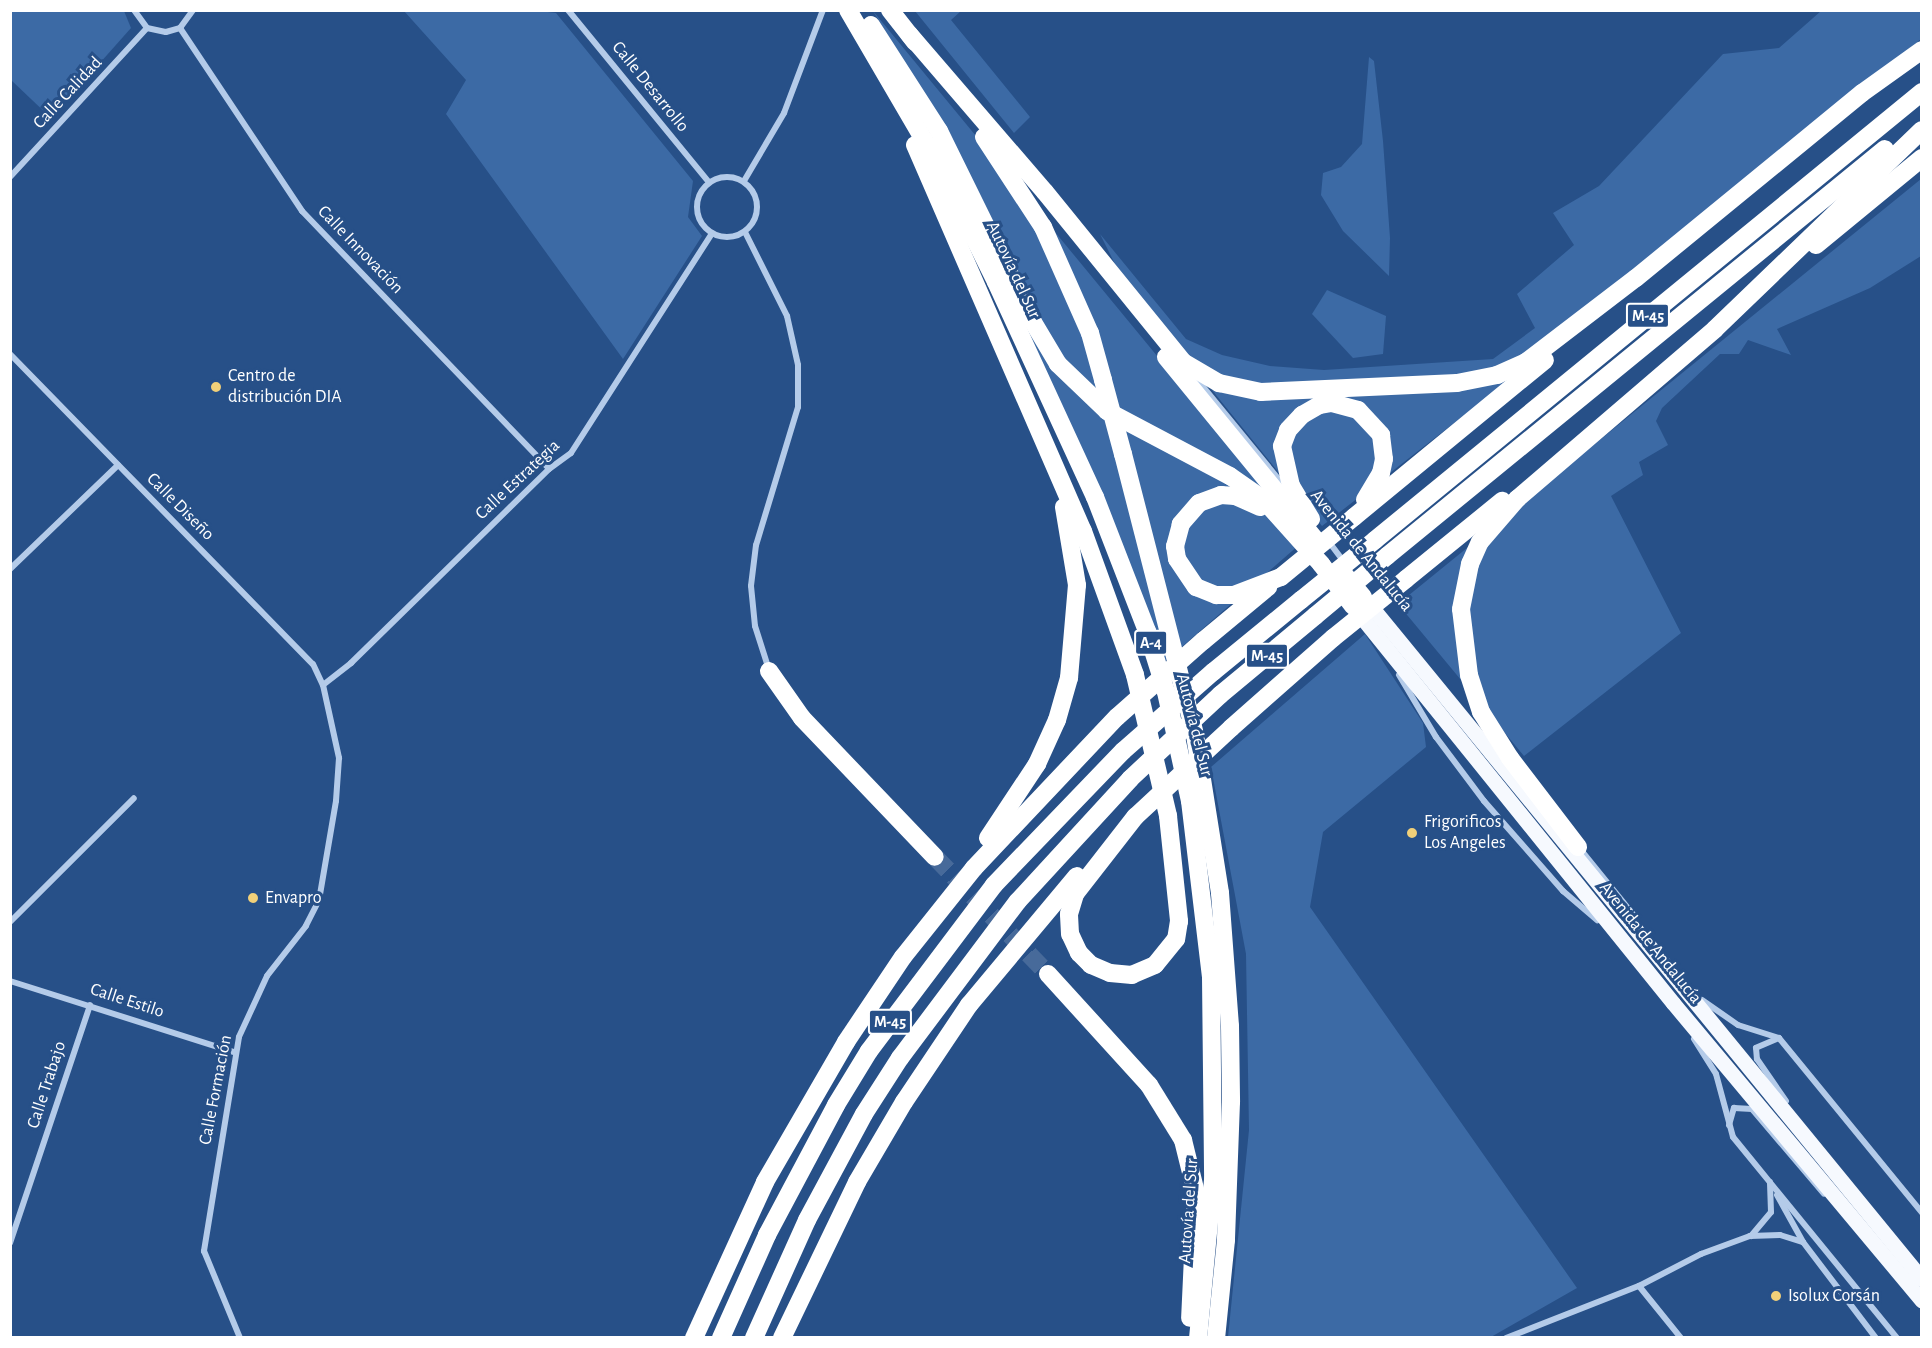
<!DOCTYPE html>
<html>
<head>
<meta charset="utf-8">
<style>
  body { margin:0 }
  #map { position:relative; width:1932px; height:1348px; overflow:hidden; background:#275088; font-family:"Alegreya Sans",sans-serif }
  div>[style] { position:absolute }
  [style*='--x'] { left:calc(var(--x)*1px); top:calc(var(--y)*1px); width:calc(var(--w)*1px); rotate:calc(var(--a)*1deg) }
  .green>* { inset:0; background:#3c6aa5 }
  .motorway-tunnel>* { height:18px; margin-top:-9px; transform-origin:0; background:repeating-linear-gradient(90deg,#476a9a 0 18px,transparent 0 27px) }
  .minor>* { height:6px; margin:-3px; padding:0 3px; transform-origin:3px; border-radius:3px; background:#b4cbe9 }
  .minor>.ring { margin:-3px; padding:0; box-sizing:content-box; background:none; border:6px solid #b4cbe9; border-radius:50% }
  .primary>* { height:15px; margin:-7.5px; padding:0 7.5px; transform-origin:7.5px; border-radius:7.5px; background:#f6f9fe }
  .motorway>* { height:18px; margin:-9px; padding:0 9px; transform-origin:9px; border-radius:9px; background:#fff }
  .motorway-bridge>* { height:18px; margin:-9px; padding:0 9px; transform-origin:9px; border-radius:9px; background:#fff }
  .dots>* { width:16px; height:16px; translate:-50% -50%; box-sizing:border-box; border:3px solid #275088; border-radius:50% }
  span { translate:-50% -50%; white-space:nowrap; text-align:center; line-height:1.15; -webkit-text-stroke:6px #275088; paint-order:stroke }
  .shield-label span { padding:2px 4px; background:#275088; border:2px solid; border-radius:4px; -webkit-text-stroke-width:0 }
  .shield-label { font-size:16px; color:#fff; font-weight:700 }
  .street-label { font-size:18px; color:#fff }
  .poi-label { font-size:18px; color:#fff }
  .left { translate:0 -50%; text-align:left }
  .frame { position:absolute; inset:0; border:12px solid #fff; pointer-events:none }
</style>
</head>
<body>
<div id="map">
  <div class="green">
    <i style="clip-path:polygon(531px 10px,556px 13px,693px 181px,688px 217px,702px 236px,623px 359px,446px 114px,466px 80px,404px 11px)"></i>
    <i style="clip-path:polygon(10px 11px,124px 11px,131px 28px,51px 118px,11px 80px)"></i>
    <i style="clip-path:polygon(873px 11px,1307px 538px,1162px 664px,1014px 308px,944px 127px)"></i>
    <i style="clip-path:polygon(915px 11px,961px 11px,951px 20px,1030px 117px,1014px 133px)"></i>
    <i style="clip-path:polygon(1821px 11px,1921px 11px,1921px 39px,1598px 300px,1522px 370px,1322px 526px,1174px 343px,1115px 264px,1100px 234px,1186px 339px,1222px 355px,1270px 366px,1324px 370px,1493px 359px,1535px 328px,1517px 294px,1574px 245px,1553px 213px,1599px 186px,1723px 54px,1779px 48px)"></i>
    <i style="clip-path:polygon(1369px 57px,1374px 61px,1383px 141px,1390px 238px,1389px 276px,1343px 231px,1321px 195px,1323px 173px,1341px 167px,1362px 144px)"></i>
    <i style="clip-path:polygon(1921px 179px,1921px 256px,1870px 288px,1777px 329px,1791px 355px,1748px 340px,1739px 354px,1720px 354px,1662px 408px,1656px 421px,1668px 445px,1639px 462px,1643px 475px,1611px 496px,1681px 633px,1524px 756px,1398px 604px)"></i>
    <i style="clip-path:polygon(1327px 290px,1386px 316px,1383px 354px,1353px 358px,1312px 314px)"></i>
    <i style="clip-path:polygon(1365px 634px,1423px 723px,1426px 747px,1323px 832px,1310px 907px,1577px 1288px,1491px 1337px,1228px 1337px,1249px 1130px,1246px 954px,1211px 767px)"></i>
  </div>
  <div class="motorway-tunnel">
    <i style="--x:935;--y:857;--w:163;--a:46"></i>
  </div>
  <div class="minor">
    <i style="--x:134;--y:10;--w:22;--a:54"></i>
    <i style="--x:147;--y:28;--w:19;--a:12"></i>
    <i style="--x:166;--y:32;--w:15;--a:-16"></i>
    <i style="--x:180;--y:28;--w:22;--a:-54"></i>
    <i style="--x:568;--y:10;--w:222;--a:50.7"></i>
    <i style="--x:180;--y:28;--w:220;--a:56.3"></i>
    <i style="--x:302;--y:211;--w:357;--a:46.2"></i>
    <i style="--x:10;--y:177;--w:202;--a:-47.4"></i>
    <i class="ring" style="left:697px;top:177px;width:54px;height:54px"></i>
    <i style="--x:744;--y:181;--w:79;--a:-59.5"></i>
    <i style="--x:784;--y:113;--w:110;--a:-69.3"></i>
    <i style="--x:745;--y:232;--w:94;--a:63.4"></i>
    <i style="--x:787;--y:316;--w:50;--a:77.3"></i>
    <i style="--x:798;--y:365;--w:42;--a:90"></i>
    <i style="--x:798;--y:407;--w:144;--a:106.9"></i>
    <i style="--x:756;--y:545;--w:41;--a:97"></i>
    <i style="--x:751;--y:586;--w:40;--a:84.3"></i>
    <i style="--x:755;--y:626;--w:46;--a:72.3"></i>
    <i style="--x:10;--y:354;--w:433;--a:45.7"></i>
    <i style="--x:313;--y:664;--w:23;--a:65"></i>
    <i style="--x:323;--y:685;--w:75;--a:77.6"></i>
    <i style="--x:339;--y:758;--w:43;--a:94"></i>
    <i style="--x:336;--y:801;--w:100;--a:99.7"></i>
    <i style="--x:319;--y:900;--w:29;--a:117"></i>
    <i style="--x:306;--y:926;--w:63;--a:128"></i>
    <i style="--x:267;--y:976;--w:67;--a:114.7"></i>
    <i style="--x:239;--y:1037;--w:217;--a:99.3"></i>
    <i style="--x:204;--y:1251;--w:94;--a:67.5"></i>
    <i style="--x:1195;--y:377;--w:142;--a:50.7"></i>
    <i style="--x:1329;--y:542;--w:26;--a:53"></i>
    <i style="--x:10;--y:569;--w:150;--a:-43.9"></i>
    <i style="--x:1399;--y:675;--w:72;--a:59.2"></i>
    <i style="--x:1436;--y:737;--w:80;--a:53.1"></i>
    <i style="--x:1484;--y:801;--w:120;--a:48.7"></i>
    <i style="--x:1563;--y:891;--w:45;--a:40.5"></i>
    <i style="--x:323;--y:685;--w:36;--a:-38"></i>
    <i style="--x:351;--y:663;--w:277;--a:-44.4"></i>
    <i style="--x:549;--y:469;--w:27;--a:-36"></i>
    <i style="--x:571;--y:453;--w:261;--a:-57.3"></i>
    <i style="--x:1580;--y:849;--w:89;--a:50.9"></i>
    <i style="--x:10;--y:922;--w:175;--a:-45"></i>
    <i style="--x:10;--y:981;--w:235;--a:17.6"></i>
    <i style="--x:1702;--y:1000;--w:44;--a:34.8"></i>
    <i style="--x:1738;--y:1025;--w:43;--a:17.6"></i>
    <i style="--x:1779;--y:1038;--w:226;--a:50.7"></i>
    <i style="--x:1779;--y:1038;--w:25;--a:157"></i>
    <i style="--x:1756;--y:1048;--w:11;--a:85"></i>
    <i style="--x:1757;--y:1059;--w:51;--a:55.4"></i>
    <i style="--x:1694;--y:1039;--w:41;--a:57.8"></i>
    <i style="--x:1716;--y:1074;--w:65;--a:74.9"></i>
    <i style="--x:1733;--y:1137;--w:259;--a:50.8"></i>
    <i style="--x:1729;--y:1125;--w:18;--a:-74"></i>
    <i style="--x:1734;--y:1108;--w:18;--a:3"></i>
    <i style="--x:1752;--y:1109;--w:111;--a:49.7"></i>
    <i style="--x:1777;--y:1195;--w:54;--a:61"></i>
    <i style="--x:1803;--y:1242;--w:121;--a:52.8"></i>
    <i style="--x:1751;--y:1236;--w:31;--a:-50"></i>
    <i style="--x:1771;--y:1212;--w:30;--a:-92"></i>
    <i style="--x:10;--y:1243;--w:251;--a:-71.4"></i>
    <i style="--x:1639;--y:1286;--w:67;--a:51.1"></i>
    <i style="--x:1506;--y:1338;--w:143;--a:-21.4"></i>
    <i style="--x:1639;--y:1286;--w:70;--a:-27.3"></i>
    <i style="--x:1701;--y:1254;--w:52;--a:-20.2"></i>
    <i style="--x:1750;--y:1236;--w:30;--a:-2"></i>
    <i style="--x:1780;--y:1235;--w:24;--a:17"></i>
  </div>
  <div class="primary">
    <i style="--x:1365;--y:599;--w:879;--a:50.68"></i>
    <i style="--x:1355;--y:609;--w:506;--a:51.09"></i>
    <i style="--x:1673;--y:1003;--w:388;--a:50.1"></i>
  </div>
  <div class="motorway">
    <i style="--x:848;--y:10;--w:173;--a:59.7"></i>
    <i style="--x:935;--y:159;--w:137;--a:63.6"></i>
    <i style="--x:996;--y:282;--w:237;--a:65.3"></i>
    <i style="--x:1095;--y:497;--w:144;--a:68.8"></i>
    <i style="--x:1147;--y:631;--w:64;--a:72.7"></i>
    <i style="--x:1166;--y:692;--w:112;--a:77.6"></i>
    <i style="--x:1190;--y:801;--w:177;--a:83.2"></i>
    <i style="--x:1211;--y:977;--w:203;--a:89.4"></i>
    <i style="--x:1213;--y:1180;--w:159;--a:95.4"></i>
    <i style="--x:890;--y:10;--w:41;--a:52"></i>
    <i style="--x:871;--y:25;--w:126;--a:57.3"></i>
    <i style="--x:939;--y:131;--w:213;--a:63.8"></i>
    <i style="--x:1033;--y:322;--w:49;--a:59.2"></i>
    <i style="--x:1058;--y:364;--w:68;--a:43.8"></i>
    <i style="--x:1107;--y:411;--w:139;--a:27.9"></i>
    <i style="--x:1230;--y:476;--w:39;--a:35"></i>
    <i style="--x:1262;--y:498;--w:89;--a:48.2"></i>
    <i style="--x:1321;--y:564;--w:53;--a:52.7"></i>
    <i style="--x:909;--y:34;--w:208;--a:49.3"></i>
    <i style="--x:1045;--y:192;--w:219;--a:50.9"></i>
    <i style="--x:1183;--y:362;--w:42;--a:30.3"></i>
    <i style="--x:1219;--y:383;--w:43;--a:12.1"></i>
    <i style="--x:1261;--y:392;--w:196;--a:-2.6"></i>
    <i style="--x:1457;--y:383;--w:41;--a:-11.3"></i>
    <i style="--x:1497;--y:375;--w:32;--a:-24"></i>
    <i style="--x:1526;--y:362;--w:138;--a:-37.4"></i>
    <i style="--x:1636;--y:278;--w:292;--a:-39.3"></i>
    <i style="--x:1862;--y:93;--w:74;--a:-35.6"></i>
    <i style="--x:984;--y:137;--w:108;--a:56.8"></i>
    <i style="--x:1043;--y:227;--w:116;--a:66.1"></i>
    <i style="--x:1090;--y:333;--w:49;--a:74.5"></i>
    <i style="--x:915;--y:145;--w:421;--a:66.5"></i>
    <i style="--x:1083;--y:531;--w:153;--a:70.1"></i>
    <i style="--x:1135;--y:675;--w:145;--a:76.8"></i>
    <i style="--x:1168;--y:816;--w:106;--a:84"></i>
    <i style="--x:1179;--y:921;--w:18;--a:99"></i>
    <i style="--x:1176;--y:939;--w:33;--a:129"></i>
    <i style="--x:1155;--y:965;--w:25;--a:157"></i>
    <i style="--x:1132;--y:975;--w:22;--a:-175"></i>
    <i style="--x:1110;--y:973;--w:21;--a:-157"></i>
    <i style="--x:1091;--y:965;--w:17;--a:-135"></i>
    <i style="--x:1079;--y:953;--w:21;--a:-115"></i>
    <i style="--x:1070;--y:934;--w:20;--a:-93"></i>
    <i style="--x:1069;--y:914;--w:21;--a:-73"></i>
    <i style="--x:1075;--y:894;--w:98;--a:-52.1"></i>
    <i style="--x:1816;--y:245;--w:137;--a:-39.4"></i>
    <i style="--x:1166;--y:357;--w:237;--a:50.7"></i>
    <i style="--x:1123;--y:454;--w:290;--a:75.6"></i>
    <i style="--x:1195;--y:735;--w:160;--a:81"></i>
    <i style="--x:1220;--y:893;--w:133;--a:85.7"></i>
    <i style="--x:1230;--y:1026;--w:76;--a:89.2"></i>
    <i style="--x:1231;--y:1102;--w:138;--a:92.1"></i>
    <i style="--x:1226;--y:1240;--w:99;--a:95.8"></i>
    <i style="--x:1260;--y:507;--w:27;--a:-156"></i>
    <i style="--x:1235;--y:496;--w:14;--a:-176"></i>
    <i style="--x:1221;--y:495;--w:23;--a:160"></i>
    <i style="--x:1199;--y:503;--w:28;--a:131"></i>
    <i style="--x:1181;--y:524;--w:23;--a:105"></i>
    <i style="--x:1175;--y:546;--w:13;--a:81"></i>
    <i style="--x:1177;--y:559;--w:34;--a:56"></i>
    <i style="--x:1196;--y:587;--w:22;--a:22"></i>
    <i style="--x:1216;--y:595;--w:18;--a:0"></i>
    <i style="--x:1234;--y:595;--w:50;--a:-21"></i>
    <i style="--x:1354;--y:517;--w:247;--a:-39.4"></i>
    <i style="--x:1311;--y:519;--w:39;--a:-121"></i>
    <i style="--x:1291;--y:486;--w:41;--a:-102.7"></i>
    <i style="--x:1282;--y:446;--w:17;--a:-69"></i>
    <i style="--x:1288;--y:430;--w:21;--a:-47"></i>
    <i style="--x:1302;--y:415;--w:20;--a:-30"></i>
    <i style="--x:1319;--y:405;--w:13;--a:-9"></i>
    <i style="--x:1332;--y:403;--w:27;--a:15"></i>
    <i style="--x:1358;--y:410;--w:34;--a:47"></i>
    <i style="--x:1381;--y:435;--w:24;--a:83"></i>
    <i style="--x:1384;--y:459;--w:14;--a:102"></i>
    <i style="--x:1381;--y:473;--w:31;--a:121"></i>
    <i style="--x:1375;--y:540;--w:707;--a:-39.32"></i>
    <i style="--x:1387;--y:556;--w:643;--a:-39.26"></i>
    <i style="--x:1343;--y:573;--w:31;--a:50"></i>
    <i style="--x:1406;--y:579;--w:124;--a:-39.1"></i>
    <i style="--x:1203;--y:641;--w:85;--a:-39.7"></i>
    <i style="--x:769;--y:671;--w:57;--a:54.9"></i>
    <i style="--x:802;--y:718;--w:192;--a:46.3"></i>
    <i style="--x:1213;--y:672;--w:114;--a:-39.3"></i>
    <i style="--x:1220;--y:695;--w:124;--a:-39.7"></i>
    <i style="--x:1231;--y:728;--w:136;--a:-41.4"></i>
    <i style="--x:988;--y:838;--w:89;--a:-56.5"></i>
    <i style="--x:1037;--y:764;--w:48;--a:-65.6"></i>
    <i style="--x:1057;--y:720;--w:44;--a:-74.1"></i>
    <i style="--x:1069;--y:678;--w:93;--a:-85.1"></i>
    <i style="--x:1077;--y:585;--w:79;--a:-99.5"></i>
    <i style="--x:1578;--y:847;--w:112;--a:-127.4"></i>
    <i style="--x:1510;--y:758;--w:54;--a:-122.2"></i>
    <i style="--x:1481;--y:712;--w:39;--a:-108"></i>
    <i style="--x:1469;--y:675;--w:66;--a:-96.9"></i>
    <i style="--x:1461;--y:609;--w:46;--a:-78.7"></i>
    <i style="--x:1470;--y:564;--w:24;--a:-66"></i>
    <i style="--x:1480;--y:542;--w:57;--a:-49.3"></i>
    <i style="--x:1517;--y:499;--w:261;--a:-40.6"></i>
    <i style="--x:1715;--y:329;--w:287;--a:-43.9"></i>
    <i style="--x:1048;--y:974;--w:150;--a:47.7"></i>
    <i style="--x:1149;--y:1085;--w:65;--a:58.3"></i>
    <i style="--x:1183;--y:1140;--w:55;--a:76.2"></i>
    <i style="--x:1196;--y:1193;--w:125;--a:92.7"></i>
    <i style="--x:694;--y:1338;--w:171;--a:-65.5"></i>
    <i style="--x:765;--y:1182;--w:162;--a:-59.9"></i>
    <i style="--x:846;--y:1042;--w:102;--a:-56.2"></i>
    <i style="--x:903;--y:957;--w:114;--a:-51.4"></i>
    <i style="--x:974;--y:868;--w:208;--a:-46.6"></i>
    <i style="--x:721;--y:1338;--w:113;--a:-65.9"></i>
    <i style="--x:767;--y:1235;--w:147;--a:-62"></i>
    <i style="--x:836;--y:1105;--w:63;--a:-58.6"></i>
    <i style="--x:869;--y:1051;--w:208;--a:-53"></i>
    <i style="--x:994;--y:885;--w:186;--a:-46.1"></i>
    <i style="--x:754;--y:1338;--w:129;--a:-65.8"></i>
    <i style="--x:807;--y:1220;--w:120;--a:-61.7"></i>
    <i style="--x:864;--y:1114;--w:67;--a:-57.3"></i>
    <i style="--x:900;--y:1058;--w:196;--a:-53.1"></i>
    <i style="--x:1018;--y:901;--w:166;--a:-47.4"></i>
    <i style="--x:782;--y:1338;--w:173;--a:-64.3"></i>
    <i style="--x:857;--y:1182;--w:93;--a:-59.6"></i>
    <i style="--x:904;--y:1102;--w:117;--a:-56.2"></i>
    <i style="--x:969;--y:1005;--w:168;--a:-50.1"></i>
  </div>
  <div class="motorway-bridge">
    <i style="--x:1103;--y:380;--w:77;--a:74.9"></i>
    <i style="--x:1281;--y:577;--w:94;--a:-39.4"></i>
    <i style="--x:1301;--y:600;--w:95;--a:-39"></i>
    <i style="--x:1315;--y:616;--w:94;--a:-39.8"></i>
    <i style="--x:1333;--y:638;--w:94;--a:-38.9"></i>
    <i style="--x:1117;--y:717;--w:115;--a:-41.5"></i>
    <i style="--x:1123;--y:751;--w:120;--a:-41.3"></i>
    <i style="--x:1130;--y:779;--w:123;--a:-43"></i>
    <i style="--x:1135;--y:817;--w:131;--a:-42.8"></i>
  </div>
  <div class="dots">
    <i style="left:216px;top:387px;background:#f1d079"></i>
    <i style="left:1412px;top:833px;background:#f1d079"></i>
    <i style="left:253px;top:898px;background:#f1d079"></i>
    <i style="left:1776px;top:1296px;background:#f1d079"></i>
  </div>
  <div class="shield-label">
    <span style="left:1648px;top:316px">M-45</span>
    <span style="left:1151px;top:643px">A-4</span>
    <span style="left:1267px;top:656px">M-45</span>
    <span style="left:890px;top:1022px">M-45</span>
  </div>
  <div class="street-label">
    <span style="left:650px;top:87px;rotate:51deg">Calle Desarrollo</span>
    <span style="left:68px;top:93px;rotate:-47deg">Calle Calidad</span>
    <span style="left:360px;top:250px;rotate:46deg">Calle Innovación</span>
    <span style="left:1013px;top:270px;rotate:65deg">Autovía del Sur</span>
    <span style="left:518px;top:480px;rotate:-43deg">Calle Estrategia</span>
    <span style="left:180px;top:507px;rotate:45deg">Calle Diseño</span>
    <span style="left:1361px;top:551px;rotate:51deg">Avenida de Andalucía</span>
    <span style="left:1194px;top:725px;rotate:76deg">Autovía del Sur</span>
    <span style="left:1650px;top:943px;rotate:51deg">Avenida de Andalucía</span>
    <span style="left:127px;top:1001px;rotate:18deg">Calle Estilo</span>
    <span style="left:47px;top:1085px;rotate:-72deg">Calle Trabajo</span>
    <span style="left:216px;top:1090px;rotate:-79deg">Calle Formación</span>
    <span style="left:1189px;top:1211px;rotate:-86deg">Autovía del Sur</span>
  </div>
  <div class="poi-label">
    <span class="left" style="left:228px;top:387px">Centro de<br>distribución DIA</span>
    <span class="left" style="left:1424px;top:833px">Frigorificos<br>Los Angeles</span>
    <span class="left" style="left:265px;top:898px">Envapro</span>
    <span class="left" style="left:1788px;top:1296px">Isolux Corsán</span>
  </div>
  <div class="frame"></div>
</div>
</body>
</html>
